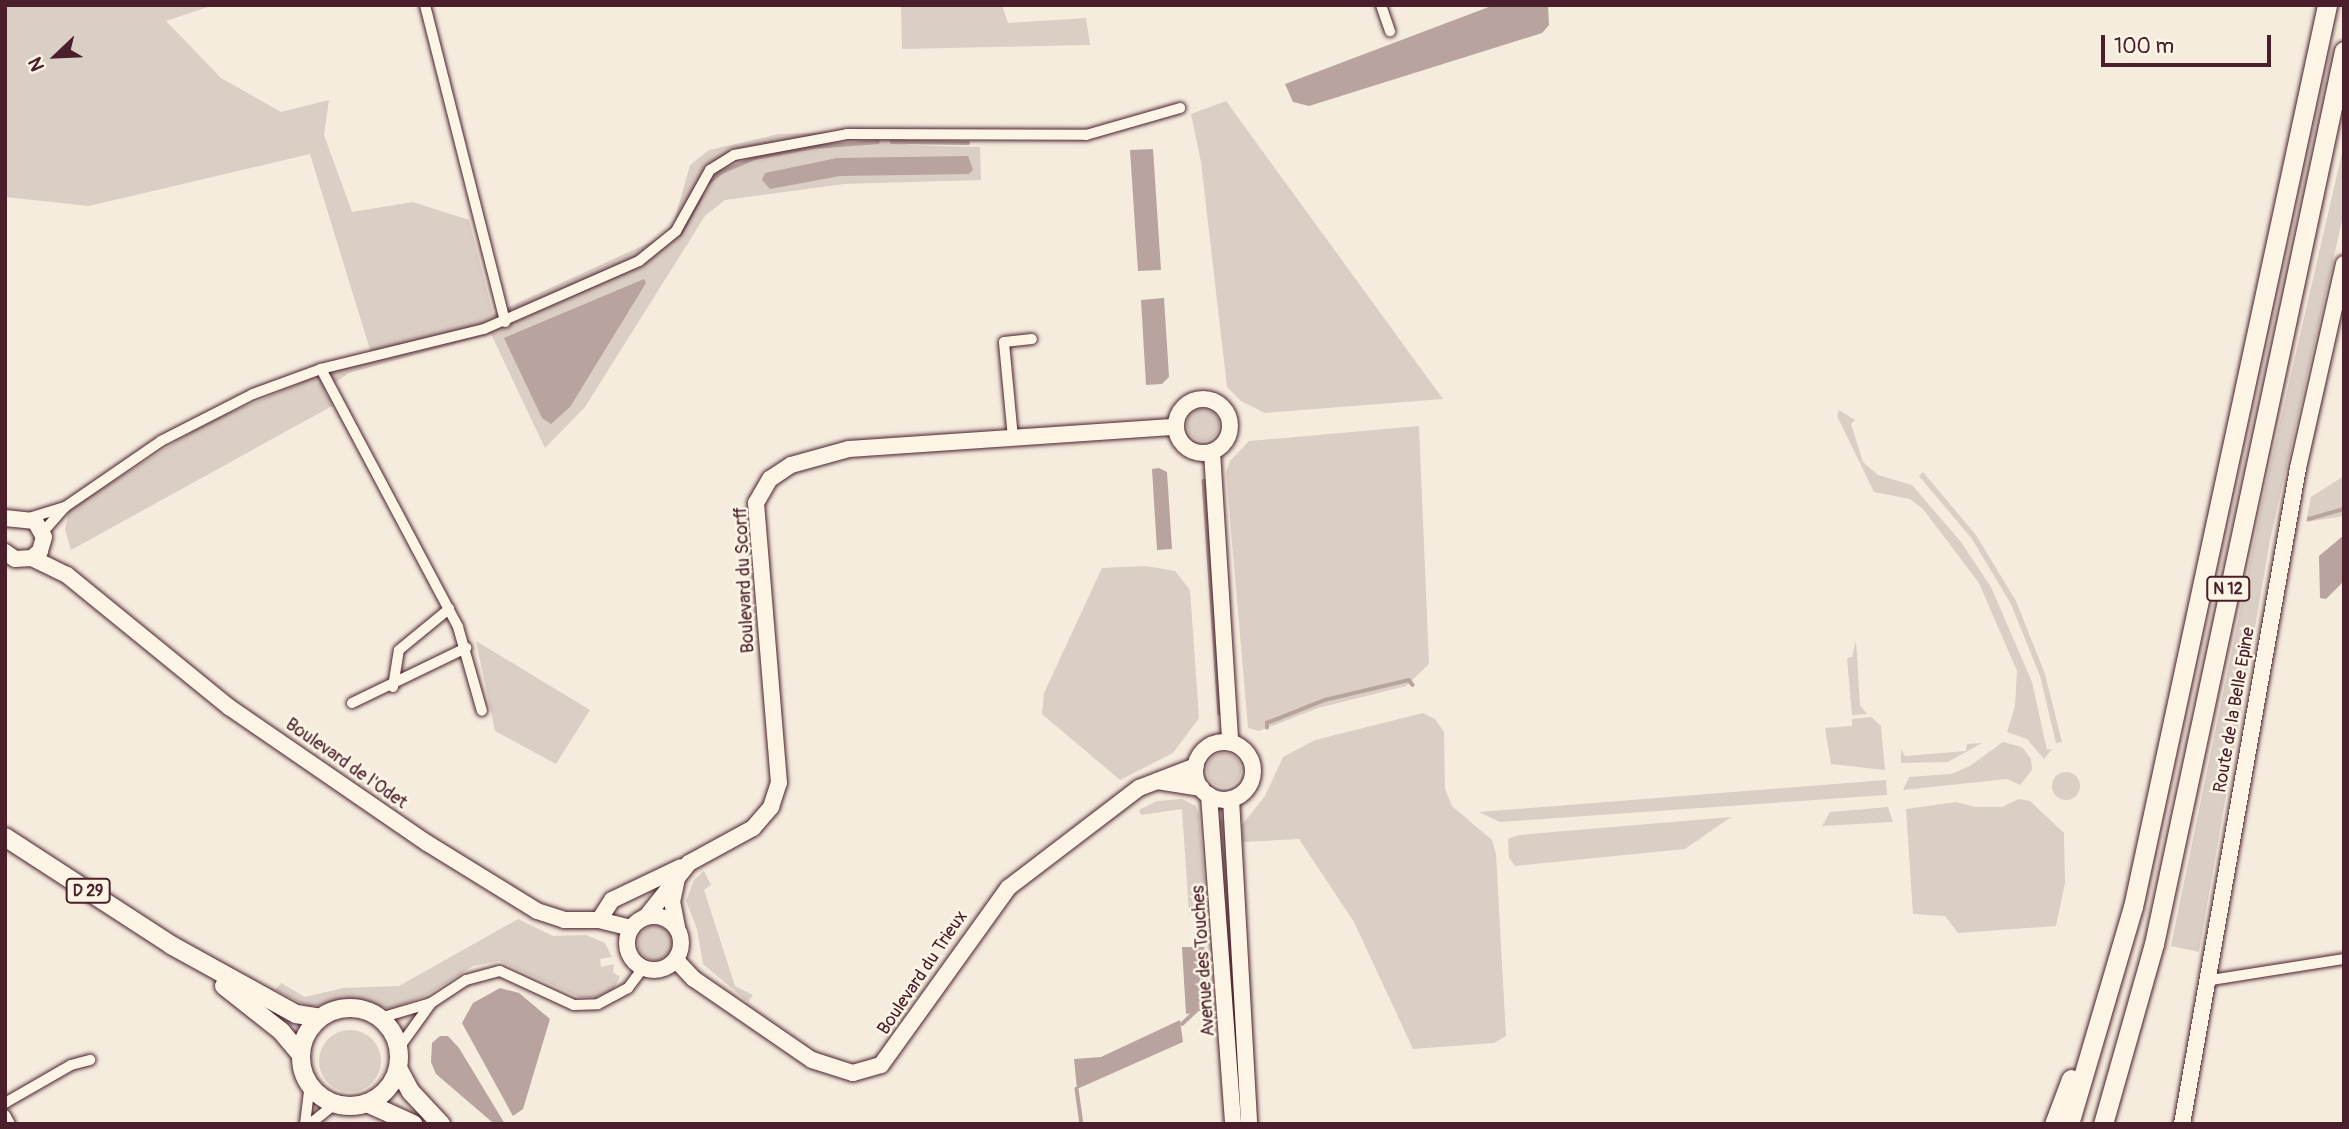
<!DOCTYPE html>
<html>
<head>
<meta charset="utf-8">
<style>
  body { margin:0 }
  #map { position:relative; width:2349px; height:1129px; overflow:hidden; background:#f5ecde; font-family:Pangolin,sans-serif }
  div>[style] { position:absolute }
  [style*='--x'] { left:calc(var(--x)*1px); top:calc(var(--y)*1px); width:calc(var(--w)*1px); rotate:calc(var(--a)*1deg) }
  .green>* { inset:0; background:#dbcec4 }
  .round { border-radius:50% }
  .water>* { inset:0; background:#b8a39e }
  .stream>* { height:3.5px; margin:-1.75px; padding:0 1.75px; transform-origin:1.75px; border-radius:1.75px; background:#b8a39e }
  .roads { filter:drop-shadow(0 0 2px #4a1f2b) drop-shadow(0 0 2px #4a1f2b) }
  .street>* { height:10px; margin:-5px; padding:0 5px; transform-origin:5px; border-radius:5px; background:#fcf5e5 }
  .secondary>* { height:16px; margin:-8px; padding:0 8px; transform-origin:8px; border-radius:8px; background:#fcf5e5 }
  .secondary>.ring { margin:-8px; padding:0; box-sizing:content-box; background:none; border:16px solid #fcf5e5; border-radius:50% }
  .primary>* { height:18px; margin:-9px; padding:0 9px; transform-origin:9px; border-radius:9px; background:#fcf5e5 }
  .primary>.ring { margin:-9px; padding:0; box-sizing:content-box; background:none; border:18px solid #fcf5e5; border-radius:50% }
  .highway>* { height:19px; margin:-9.5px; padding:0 9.5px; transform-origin:9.5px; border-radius:9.5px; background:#fcf5e5 }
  span { translate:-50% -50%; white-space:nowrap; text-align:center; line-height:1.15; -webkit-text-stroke:5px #fcf5e5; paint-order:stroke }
  .shield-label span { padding:2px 5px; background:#fcf5e5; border:2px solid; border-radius:5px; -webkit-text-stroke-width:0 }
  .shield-label { font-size:16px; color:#4a1f2b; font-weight:700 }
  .street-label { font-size:18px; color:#4a1f2b }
  .frame { position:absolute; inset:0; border:7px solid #4a1f2b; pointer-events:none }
  .north { position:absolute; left:21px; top:21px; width:70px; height:70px; -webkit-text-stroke:5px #fcf5e5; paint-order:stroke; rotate:247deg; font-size:19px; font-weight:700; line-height:28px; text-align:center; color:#4a1f2b }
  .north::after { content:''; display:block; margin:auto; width:24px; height:32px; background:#4a1f2b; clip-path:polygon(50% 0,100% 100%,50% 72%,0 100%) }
  .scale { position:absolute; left:2101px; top:35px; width:170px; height:32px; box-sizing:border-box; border:4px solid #4a1f2b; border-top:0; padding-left:9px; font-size:21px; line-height:24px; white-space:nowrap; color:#4a1f2b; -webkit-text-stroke:5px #fcf5e5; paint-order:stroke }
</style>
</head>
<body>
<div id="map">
  <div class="green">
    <i style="clip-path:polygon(5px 5px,214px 5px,166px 21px,221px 78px,281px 112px,329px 100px,324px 135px,352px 212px,413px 202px,469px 220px,493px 314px,664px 236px,674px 222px,690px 165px,709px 150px,779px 134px,907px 130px,907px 145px,980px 147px,981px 180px,844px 184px,725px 200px,705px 216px,585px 407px,545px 448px,491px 334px,349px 373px,324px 390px,334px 405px,71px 550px,65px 530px,69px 510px,106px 486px,206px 423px,371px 353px,310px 154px,89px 206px,5px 197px)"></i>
    <i style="clip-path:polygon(901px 5px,1002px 5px,1008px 23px,1086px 18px,1090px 45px,902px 49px)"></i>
    <i style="clip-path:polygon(1226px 101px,1443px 399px,1265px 413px,1241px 401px,1227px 387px,1201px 162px,1191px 114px)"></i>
    <i style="clip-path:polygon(2344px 144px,2344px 212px,2270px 540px,2199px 952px,2171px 946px,2267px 479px)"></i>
    <i class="round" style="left:1187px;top:409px;width:32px;height:32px"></i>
    <i style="clip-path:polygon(1839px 410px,1855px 420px,1851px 424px,1863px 462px,1878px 475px,1912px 485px,1961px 542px,1991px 587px,2032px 682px,2047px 750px,2052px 749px,2044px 759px,2027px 739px,2007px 732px,2015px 706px,2017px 671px,1979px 583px,1923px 509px,1910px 499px,1874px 492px,1837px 416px)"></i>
    <i style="clip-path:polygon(1419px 426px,1429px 664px,1406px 686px,1318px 708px,1259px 731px,1248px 728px,1226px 472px,1230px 461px,1249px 441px)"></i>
    <i style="clip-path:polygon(1923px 472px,1976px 535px,2016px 601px,2045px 674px,2062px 742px,2056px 743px,2040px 676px,2011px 604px,1972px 539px,1919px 476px)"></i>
    <i style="clip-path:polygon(2344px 476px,2344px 516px,2306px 522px,2311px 497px)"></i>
    <i style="clip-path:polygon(1146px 566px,1175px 571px,1190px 590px,1199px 718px,1173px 753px,1120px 780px,1042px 714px,1044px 693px,1102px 568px)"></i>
    <i style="clip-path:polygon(1856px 640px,1860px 705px,1867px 714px,1852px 715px,1847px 658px,1852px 657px)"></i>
    <i style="clip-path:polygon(476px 641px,590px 710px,556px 764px,495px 731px)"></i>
    <i style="clip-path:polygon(1423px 713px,1435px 719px,1444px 732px,1445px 789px,1452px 806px,1492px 840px,1496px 854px,1506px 1036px,1494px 1043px,1413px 1049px,1354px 922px,1299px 839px,1243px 842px,1242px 825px,1265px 796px,1283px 757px,1315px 740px)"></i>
    <i style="clip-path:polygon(1871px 717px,1881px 726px,1885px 770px,1831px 764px,1825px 728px,1852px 726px,1852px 719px)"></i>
    <i style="clip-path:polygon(2003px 742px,2022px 747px,2031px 759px,2032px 770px,2020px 785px,2007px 779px,1903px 790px,1909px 777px,1951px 774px,1970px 766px)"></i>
    <i style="clip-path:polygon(1982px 743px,1948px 762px,1901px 763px,1901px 749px,1905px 756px,1966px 751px,1967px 744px)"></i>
    <i class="round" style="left:1207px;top:753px;width:34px;height:34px"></i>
    <i class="round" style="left:2052px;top:772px;width:28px;height:28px"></i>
    <i style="clip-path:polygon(1886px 780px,1887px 795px,1500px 822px,1479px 812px)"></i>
    <i style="clip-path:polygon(1182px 799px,1196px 806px,1199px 815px,1206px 904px,1189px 914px,1182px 809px,1141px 815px,1139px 810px,1157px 801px)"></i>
    <i style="clip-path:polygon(2019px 799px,2030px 801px,2064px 833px,2065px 883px,2056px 926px,1958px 933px,1945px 916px,1913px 914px,1906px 809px,1956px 802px,1975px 807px,2002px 807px)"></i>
    <i style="clip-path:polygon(1888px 807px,1893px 822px,1822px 826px,1830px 812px)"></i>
    <i style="clip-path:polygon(1731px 817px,1685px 849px,1515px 866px,1509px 858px,1508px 839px,1519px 835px)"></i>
    <i style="clip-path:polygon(1224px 820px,1244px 1124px,1238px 1124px,1218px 821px)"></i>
    <i style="clip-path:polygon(704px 871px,711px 885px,704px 890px,735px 986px,753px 995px,748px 1002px,703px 964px,697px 929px,686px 901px,694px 880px)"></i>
    <i style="clip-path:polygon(518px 919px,553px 936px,586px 935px,605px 943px,612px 957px,600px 959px,601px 967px,614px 964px,613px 972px,620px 977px,613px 990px,597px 997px,579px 997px,500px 961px,473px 966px,425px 996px,390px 1009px,354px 999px,309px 1007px,275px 990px,281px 983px,305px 997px,343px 988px,399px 986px)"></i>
    <i class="round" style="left:638px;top:926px;width:34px;height:34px"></i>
    <i class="round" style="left:319px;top:1030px;width:62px;height:62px"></i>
  </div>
  <div class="water">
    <i style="clip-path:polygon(1494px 5px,1548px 5px,1549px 25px,1542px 33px,1309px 106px,1293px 102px,1285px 84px)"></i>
    <i style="clip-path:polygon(1153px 149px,1161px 270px,1138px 271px,1130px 150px)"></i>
    <i style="clip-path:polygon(968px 156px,973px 170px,969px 174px,840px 176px,770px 189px,762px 180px,765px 173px,837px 158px)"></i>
    <i style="clip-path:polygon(644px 279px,646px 283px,570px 407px,551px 424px,542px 418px,504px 338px)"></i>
    <i style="clip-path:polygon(1164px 298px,1169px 377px,1162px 384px,1146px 385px,1141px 300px)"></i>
    <i style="clip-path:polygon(1159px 468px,1167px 472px,1172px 549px,1157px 550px,1152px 469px)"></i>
    <i style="clip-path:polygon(2344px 535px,2344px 581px,2326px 599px,2320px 598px,2319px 556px)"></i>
    <i style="clip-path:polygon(1182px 947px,1205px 947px,1210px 1011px,1186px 1014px)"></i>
    <i style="clip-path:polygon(500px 988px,519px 993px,550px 1019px,523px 1109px,513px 1116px,462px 1023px,473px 1003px)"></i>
    <i style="clip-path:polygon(1180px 1020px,1183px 1042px,1077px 1089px,1074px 1059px,1101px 1057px)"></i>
    <i style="clip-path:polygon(440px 1036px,448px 1036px,459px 1048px,505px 1124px,492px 1122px,436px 1074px,431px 1062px,432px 1043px)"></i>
  </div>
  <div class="stream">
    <i style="--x:892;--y:142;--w:76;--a:0.8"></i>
    <i style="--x:707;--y:184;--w:19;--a:-39"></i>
    <i style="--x:722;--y:172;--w:36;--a:-23"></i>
    <i style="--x:755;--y:158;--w:59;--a:-10.7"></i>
    <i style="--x:813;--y:147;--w:65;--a:-4.4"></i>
    <i style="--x:680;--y:235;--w:43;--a:-61.1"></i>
    <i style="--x:1204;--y:481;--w:233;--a:86.1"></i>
    <i style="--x:2309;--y:519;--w:36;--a:-16"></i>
    <i style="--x:1267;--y:728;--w:5;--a:-90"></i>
    <i style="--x:1267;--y:723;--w:62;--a:-21.6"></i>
    <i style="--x:1325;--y:700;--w:86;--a:-13.4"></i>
    <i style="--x:1409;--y:680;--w:6;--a:51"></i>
    <i style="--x:1182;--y:1024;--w:18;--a:-43"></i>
    <i style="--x:1077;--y:1089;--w:35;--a:82"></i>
  </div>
  <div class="roads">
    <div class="street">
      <i style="--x:425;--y:5;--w:327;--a:75.8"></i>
      <i style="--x:1381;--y:5;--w:28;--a:71"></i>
      <i style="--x:321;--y:369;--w:292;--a:62"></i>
      <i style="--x:458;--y:627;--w:87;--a:74.1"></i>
      <i style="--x:1013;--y:438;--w:96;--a:-95.4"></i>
      <i style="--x:1004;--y:342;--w:28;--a:-6"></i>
      <i style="--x:29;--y:518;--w:38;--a:-17"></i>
      <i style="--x:65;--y:507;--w:116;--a:-34.5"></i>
      <i style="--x:161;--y:441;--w:103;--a:-27.1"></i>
      <i style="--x:253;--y:394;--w:72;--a:-20.2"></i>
      <i style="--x:321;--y:369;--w:168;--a:-13.8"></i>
      <i style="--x:484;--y:329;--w:169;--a:-23.7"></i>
      <i style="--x:639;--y:261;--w:48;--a:-39"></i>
      <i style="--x:676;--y:231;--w:70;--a:-60.9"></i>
      <i style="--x:710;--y:170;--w:28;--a:-32"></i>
      <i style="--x:734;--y:155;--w:115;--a:-10.5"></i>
      <i style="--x:847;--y:134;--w:239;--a:0.2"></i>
      <i style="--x:1086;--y:135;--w:98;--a:-16"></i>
      <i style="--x:43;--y:532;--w:32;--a:-49"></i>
      <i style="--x:393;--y:687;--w:37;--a:-81"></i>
      <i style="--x:399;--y:650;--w:65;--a:-39.4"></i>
      <i style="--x:352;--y:703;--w:127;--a:-25.8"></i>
      <i style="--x:2205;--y:981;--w:141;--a:-9"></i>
      <i style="--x:380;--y:1018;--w:53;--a:-16.4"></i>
      <i style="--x:431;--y:1003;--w:42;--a:-33.3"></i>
      <i style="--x:466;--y:980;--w:35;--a:-15"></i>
      <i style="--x:500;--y:971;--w:81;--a:24.7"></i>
      <i style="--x:574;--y:1005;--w:24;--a:-2"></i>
      <i style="--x:598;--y:1004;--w:34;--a:-28"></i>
      <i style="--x:628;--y:988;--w:25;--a:-53"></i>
      <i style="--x:398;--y:1049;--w:57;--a:-54.3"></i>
      <i style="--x:5;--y:1103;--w:76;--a:-29.9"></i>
      <i style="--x:71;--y:1065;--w:20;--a:-15"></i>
      <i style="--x:5;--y:1115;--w:10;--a:61"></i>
      <i style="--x:305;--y:1124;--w:39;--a:-83"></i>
      <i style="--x:310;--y:1124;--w:32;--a:-39"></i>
    </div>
    <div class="secondary">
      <i class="ring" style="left:1176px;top:399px;width:38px;height:38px"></i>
      <i style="--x:1212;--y:452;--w:291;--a:86.4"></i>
      <i style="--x:5;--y:518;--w:30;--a:6"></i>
      <i style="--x:35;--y:521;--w:18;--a:61"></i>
      <i style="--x:44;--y:537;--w:15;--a:106"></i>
      <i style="--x:40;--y:551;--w:11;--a:139"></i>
      <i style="--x:32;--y:558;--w:17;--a:177"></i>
      <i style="--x:15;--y:559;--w:12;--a:-145"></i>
      <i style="--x:32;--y:558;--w:39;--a:26"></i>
      <i style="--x:67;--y:575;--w:209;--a:39.2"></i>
      <i style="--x:229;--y:707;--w:240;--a:34.5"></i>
      <i style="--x:427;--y:843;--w:129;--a:31.7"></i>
      <i style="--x:537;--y:911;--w:28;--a:18"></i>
      <i style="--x:564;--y:920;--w:35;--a:0"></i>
      <i style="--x:599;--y:920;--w:33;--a:14"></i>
      <i class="ring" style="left:1195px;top:742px;width:42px;height:42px"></i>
      <i style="--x:1157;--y:781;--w:45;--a:9"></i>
      <i style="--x:1209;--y:795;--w:330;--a:85.8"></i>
      <i style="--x:1231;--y:799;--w:325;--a:86.8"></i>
      <i class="ring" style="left:627px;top:916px;width:38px;height:38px"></i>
      <i style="--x:646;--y:917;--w:69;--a:-51.5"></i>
      <i style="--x:689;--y:863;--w:73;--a:-28.7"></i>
      <i style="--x:753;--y:828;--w:28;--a:-49"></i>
      <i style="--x:771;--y:807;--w:25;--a:-72"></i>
      <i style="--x:779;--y:783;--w:281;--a:-94.7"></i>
      <i style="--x:756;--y:503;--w:28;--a:-60"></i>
      <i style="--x:770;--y:479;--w:25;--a:-34"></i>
      <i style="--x:791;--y:465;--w:60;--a:-15.4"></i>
      <i style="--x:849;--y:449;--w:327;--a:-3.9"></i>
      <i style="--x:599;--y:920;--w:24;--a:-57"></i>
      <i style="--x:612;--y:900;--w:76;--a:-25.6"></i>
      <i style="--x:677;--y:927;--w:25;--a:-101"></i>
      <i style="--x:672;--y:902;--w:25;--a:-78"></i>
      <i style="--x:676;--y:960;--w:26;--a:47"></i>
      <i style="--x:694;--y:979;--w:143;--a:34.5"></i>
      <i style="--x:812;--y:1060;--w:43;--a:17.6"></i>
      <i style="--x:853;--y:1073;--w:29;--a:-16"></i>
      <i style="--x:881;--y:1065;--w:218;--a:-54.3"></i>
      <i style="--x:1008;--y:888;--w:165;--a:-37.4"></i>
      <i style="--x:1139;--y:788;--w:61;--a:-21.1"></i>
      <i style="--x:2182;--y:1124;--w:666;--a:-79.97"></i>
      <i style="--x:2298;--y:468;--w:209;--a:-77.3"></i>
    </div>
    <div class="primary">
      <i style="--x:5;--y:837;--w:198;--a:33"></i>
      <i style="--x:171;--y:945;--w:143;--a:28.9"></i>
      <i style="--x:296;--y:1014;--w:24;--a:9"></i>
      <i style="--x:224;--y:986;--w:73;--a:38.3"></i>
      <i style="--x:281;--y:1031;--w:31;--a:50"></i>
      <i class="ring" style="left:301px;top:1008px;width:80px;height:80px"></i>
      <i style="--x:398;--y:1068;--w:27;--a:62"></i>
      <i style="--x:411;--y:1092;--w:44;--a:46.8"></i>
      <i style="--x:367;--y:1103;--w:51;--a:24.5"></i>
    </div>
    <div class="highway">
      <i style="--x:2054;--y:1124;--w:48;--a:-69.3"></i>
      <i style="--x:2069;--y:1124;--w:226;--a:-73.6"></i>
      <i style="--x:2133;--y:907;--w:923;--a:-77.86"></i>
      <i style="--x:2103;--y:1124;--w:187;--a:-74.2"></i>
      <i style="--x:2154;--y:944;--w:913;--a:-77.99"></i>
    </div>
  </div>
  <div class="shield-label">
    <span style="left:2228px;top:589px">N 12</span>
    <span style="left:88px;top:891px">D 29</span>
  </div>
  <div class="street-label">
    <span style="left:745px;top:580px;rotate:-93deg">Boulevard du Scorff</span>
    <span style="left:2235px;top:710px;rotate:-80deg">Route de la Belle Epine</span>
    <span style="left:346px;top:764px;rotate:35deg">Boulevard de l'Odet</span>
    <span style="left:1204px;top:961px;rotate:-94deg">Avenue des Touches</span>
    <span style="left:923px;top:973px;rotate:-56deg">Boulevard du Trieux</span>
  </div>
  <div class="frame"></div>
  <div class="north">N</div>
  <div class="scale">100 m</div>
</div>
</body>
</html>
